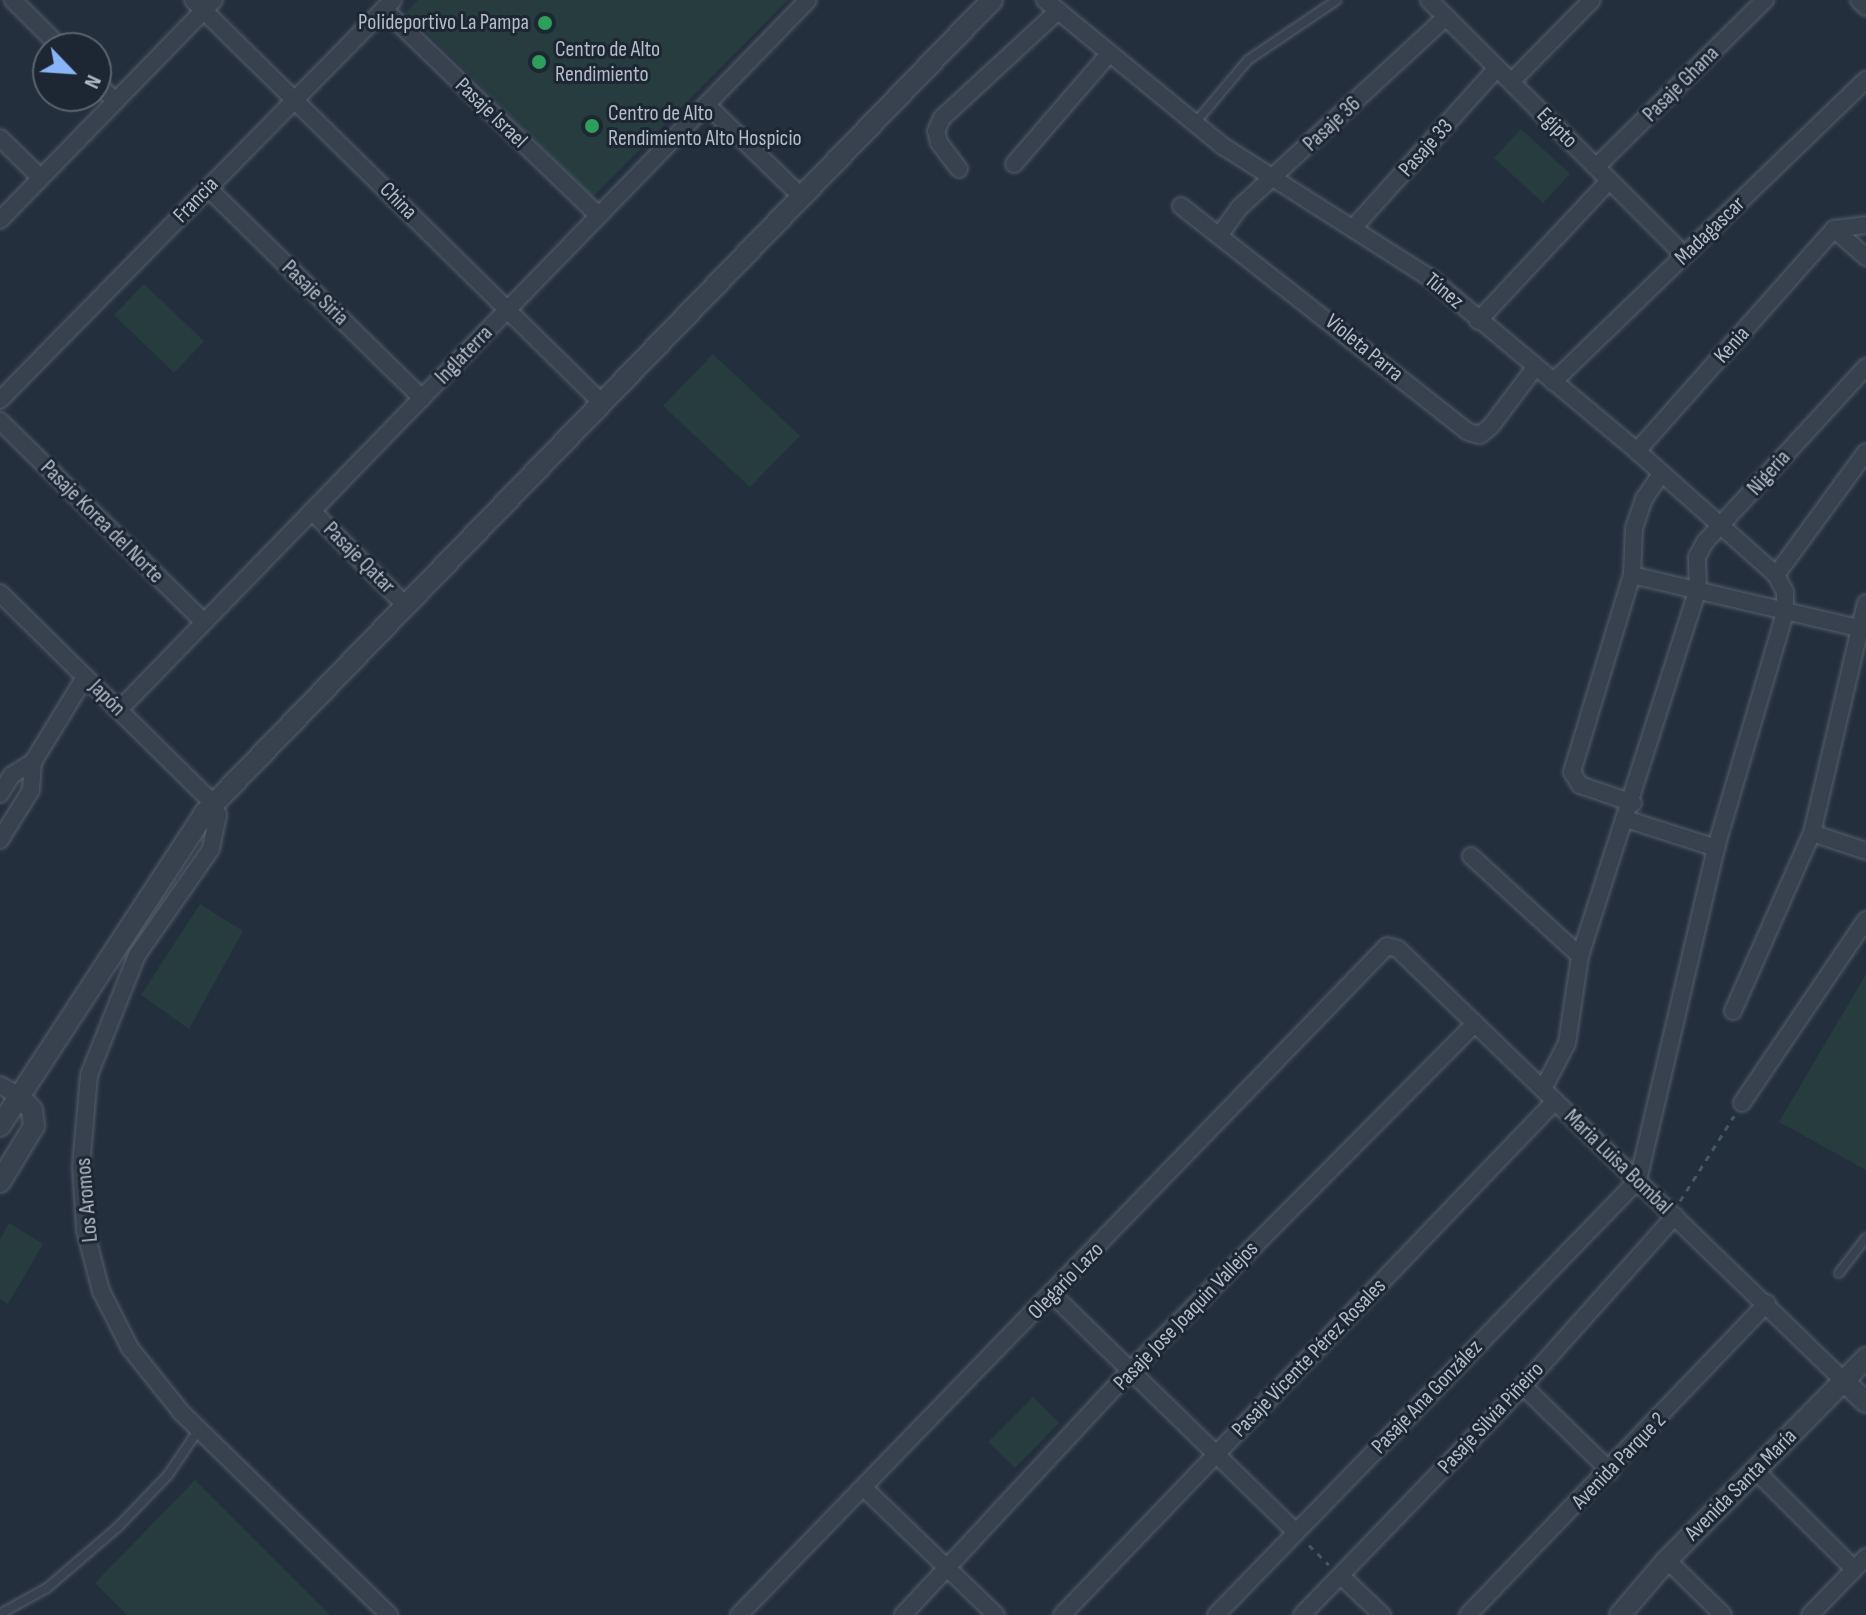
<!DOCTYPE html>
<html>
<head>
<meta charset="utf-8">
<style>
  body { margin:0 }
  #map { position:relative; width:1866px; height:1615px; overflow:hidden; background:#242f3e; font-family:"Sofia Sans Condensed",sans-serif }
  div>[style] { position:absolute }
  [style*='--x'] { left:calc(var(--x)*1px); top:calc(var(--y)*1px); width:calc(var(--w)*1px); rotate:calc(var(--a)*1deg) }
  .green>* { inset:0; background:#263c3f }
  .path>* { height:3px; margin-top:-1.5px; transform-origin:0; background:repeating-linear-gradient(90deg,#44595c 0 6px,transparent 0 12px) }
  .roads { filter:drop-shadow(0 0 2px #565f6c) drop-shadow(0 0 2px #565f6c) }
  .service>* { height:8px; margin:-4px; padding:0 4px; transform-origin:4px; border-radius:4px; background:#38414e }
  .minor>* { height:16px; margin:-8px; padding:0 8px; transform-origin:8px; border-radius:8px; background:#38414e }
  .tertiary>* { height:20px; margin:-10px; padding:0 10px; transform-origin:10px; border-radius:10px; background:#38414e }
  .dots>* { width:22px; height:22px; translate:-50% -50%; box-sizing:border-box; border:4px solid #1d2633; border-radius:50% }
  span { translate:-50% -50%; white-space:nowrap; text-align:center; line-height:1.15; -webkit-text-stroke:6px #1d2633; paint-order:stroke }
  .poi-label { font-size:22px; color:#b4bcc9 }
  .right { translate:-100% -50%; text-align:right }
  .left { translate:0 -50%; text-align:left }
  .street-label { font-size:22px; color:#b4bcc9 }
  .north { position:absolute; left:32px; top:32px; width:80px; height:80px; box-sizing:border-box; background:#1d2633; border:2px solid #59626f; border-radius:50%; rotate:115deg; font-size:22px; font-weight:700; line-height:32px; text-align:center; color:#b4bcc9 }
  .north::after { content:''; display:block; margin:auto; width:28px; height:36px; background:#8ab4f8; clip-path:polygon(50% 0,100% 100%,50% 72%,0 100%) }
</style>
</head>
<body>
<div id="map">
  <div class="green">
    <i style="clip-path:polygon(418px 0,788px 0,593px 197px,406px 12px)"></i>
    <i style="clip-path:polygon(1521px 129px,1570px 174px,1543px 203px,1494px 158px)"></i>
    <i style="clip-path:polygon(144px 284px,204px 341px,174px 373px,114px 315px)"></i>
    <i style="clip-path:polygon(713px 354px,800px 436px,750px 487px,663px 406px)"></i>
    <i style="clip-path:polygon(200px 904px,243px 931px,189px 1029px,141px 995px)"></i>
    <i style="clip-path:polygon(1866px 974px,1866px 1170px,1779px 1122px)"></i>
    <i style="clip-path:polygon(9px 1223px,43px 1244px,8px 1304px,0 1299px,0 1239px)"></i>
    <i style="clip-path:polygon(1033px 1397px,1059px 1423px,1015px 1468px,988px 1442px)"></i>
    <i style="clip-path:polygon(195px 1480px,330px 1615px,127px 1615px,95px 1583px)"></i>
  </div>
  <div class="path">
    <i style="--x:1680;--y:1201;--w:101;--a:-57.6"></i>
    <i style="--x:1309;--y:1545;--w:28;--a:45"></i>
  </div>
  <div class="roads">
    <div class="service">
      <i style="--x:1195;--y:123;--w:82;--a:-49.9"></i>
      <i style="--x:1248;--y:60;--w:107;--a:-34"></i>
      <i style="--x:1839;--y:1273;--w:44;--a:-52.4"></i>
      <i style="--x:0;--y:1614;--w:54;--a:-29"></i>
      <i style="--x:47;--y:1588;--w:94;--a:-40.7"></i>
      <i style="--x:118;--y:1527;--w:72;--a:-46.1"></i>
      <i style="--x:168;--y:1475;--w:55;--a:-56"></i>
    </div>
    <div class="minor">
      <i style="--x:13;--y:0;--w:68;--a:45"></i>
      <i style="--x:193;--y:0;--w:574;--a:44.58"></i>
      <i style="--x:1045;--y:0;--w:230;--a:39.4"></i>
      <i style="--x:1223;--y:146;--w:244;--a:32.5"></i>
      <i style="--x:1429;--y:277;--w:271;--a:39.9"></i>
      <i style="--x:1637;--y:451;--w:186;--a:41.7"></i>
      <i style="--x:1776;--y:575;--w:19;--a:62"></i>
      <i style="--x:1785;--y:592;--w:21;--a:90"></i>
      <i style="--x:1785;--y:613;--w:245;--a:106.4"></i>
      <i style="--x:1716;--y:848;--w:341;--a:103.2"></i>
      <i style="--x:1638;--y:1180;--w:606;--a:134.13"></i>
      <i style="--x:1429;--y:0;--w:361;--a:45"></i>
      <i style="--x:1859;--y:0;--w:10;--a:45"></i>
      <i style="--x:384;--y:9;--w:298;--a:43.9"></i>
      <i style="--x:96;--y:82;--w:27;--a:45"></i>
      <i style="--x:1511;--y:82;--w:115;--a:-45.4"></i>
      <i style="--x:707;--y:105;--w:132;--a:44.1"></i>
      <i style="--x:0;--y:138;--w:57;--a:44.3"></i>
      <i style="--x:1014;--y:164;--w:145;--a:-49.2"></i>
      <i style="--x:1596;--y:167;--w:238;--a:-44.7"></i>
      <i style="--x:959;--y:169;--w:34;--a:-127"></i>
      <i style="--x:939;--y:142;--w:11;--a:-105"></i>
      <i style="--x:936;--y:131;--w:14;--a:-65"></i>
      <i style="--x:942;--y:118;--w:158;--a:-42.7"></i>
      <i style="--x:208;--y:188;--w:300;--a:44.5"></i>
      <i style="--x:1181;--y:206;--w:365;--a:38.2"></i>
      <i style="--x:1468;--y:432;--w:12;--a:14"></i>
      <i style="--x:1480;--y:435;--w:14;--a:-39"></i>
      <i style="--x:1491;--y:426;--w:71;--a:-53"></i>
      <i style="--x:0;--y:220;--w:307;--a:-45.8"></i>
      <i style="--x:1866;--y:225;--w:32;--a:173"></i>
      <i style="--x:1834;--y:229;--w:43;--a:41.2"></i>
      <i style="--x:1354;--y:227;--w:214;--a:-48"></i>
      <i style="--x:1221;--y:233;--w:31;--a:-54"></i>
      <i style="--x:1239;--y:208;--w:282;--a:-42.7"></i>
      <i style="--x:1478;--y:321;--w:192;--a:-46.9"></i>
      <i style="--x:1553;--y:382;--w:435;--a:-44"></i>
      <i style="--x:0;--y:400;--w:561;--a:-45.51"></i>
      <i style="--x:0;--y:421;--w:286;--a:44.6"></i>
      <i style="--x:1637;--y:451;--w:297;--a:-48.4"></i>
      <i style="--x:312;--y:511;--w:134;--a:45.3"></i>
      <i style="--x:1632;--y:575;--w:47;--a:-87.6"></i>
      <i style="--x:1634;--y:528;--w:31;--a:-71"></i>
      <i style="--x:1644;--y:499;--w:30;--a:-56"></i>
      <i style="--x:1776;--y:575;--w:152;--a:-53.8"></i>
      <i style="--x:1698;--y:589;--w:32;--a:-92"></i>
      <i style="--x:1697;--y:557;--w:17;--a:-62"></i>
      <i style="--x:1705;--y:542;--w:238;--a:-47.4"></i>
      <i style="--x:0;--y:593;--w:299;--a:44.6"></i>
      <i style="--x:213;--y:803;--w:13;--a:67"></i>
      <i style="--x:218;--y:815;--w:35;--a:102"></i>
      <i style="--x:211;--y:849;--w:129;--a:124.9"></i>
      <i style="--x:137;--y:955;--w:129;--a:111.8"></i>
      <i style="--x:89;--y:1075;--w:91;--a:95"></i>
      <i style="--x:81;--y:1166;--w:64;--a:86.4"></i>
      <i style="--x:85;--y:1230;--w:63;--a:75.3"></i>
      <i style="--x:101;--y:1291;--w:64;--a:63"></i>
      <i style="--x:130;--y:1348;--w:82;--a:51.4"></i>
      <i style="--x:181;--y:1412;--w:291;--a:44.3"></i>
      <i style="--x:119;--y:710;--w:989;--a:-45.86"></i>
      <i style="--x:0;--y:794;--w:22;--a:-58"></i>
      <i style="--x:12;--y:775;--w:25;--a:-32"></i>
      <i style="--x:33;--y:762;--w:100;--a:-58.5"></i>
      <i style="--x:1633;--y:803;--w:56;--a:-161.2"></i>
      <i style="--x:1580;--y:785;--w:15;--a:-122"></i>
      <i style="--x:1572;--y:772;--w:206;--a:-73.1"></i>
      <i style="--x:1632;--y:575;--w:240;--a:13.2"></i>
      <i style="--x:1626;--y:819;--w:95;--a:17.9"></i>
      <i style="--x:1812;--y:833;--w:57;--a:18.4"></i>
      <i style="--x:0;--y:840;--w:59;--a:-58.2"></i>
      <i style="--x:31;--y:790;--w:28;--a:-86"></i>
      <i style="--x:1471;--y:856;--w:148;--a:42.5"></i>
      <i style="--x:1733;--y:1011;--w:195;--a:-66.1"></i>
      <i style="--x:1812;--y:833;--w:236;--a:-76.8"></i>
      <i style="--x:0;--y:1085;--w:22;--a:30"></i>
      <i style="--x:1543;--y:1089;--w:52;--a:-62.4"></i>
      <i style="--x:1567;--y:1043;--w:88;--a:-81.5"></i>
      <i style="--x:1580;--y:956;--w:386;--a:-72.2"></i>
      <i style="--x:1742;--y:1103;--w:221;--a:-55.9"></i>
      <i style="--x:1053;--y:1295;--w:339;--a:44.3"></i>
      <i style="--x:1523;--y:1386;--w:122;--a:44.3"></i>
      <i style="--x:1755;--y:1470;--w:140;--a:45"></i>
      <i style="--x:864;--y:1488;--w:183;--a:43.9"></i>
      <i style="--x:1667;--y:1560;--w:78;--a:44.5"></i>
      <i style="--x:1341;--y:1576;--w:57;--a:43.6"></i>
      <i style="--x:739;--y:1615;--w:931;--a:-45.91"></i>
      <i style="--x:1387;--y:946;--w:11;--a:15"></i>
      <i style="--x:1398;--y:949;--w:621;--a:44.09"></i>
      <i style="--x:903;--y:1615;--w:333;--a:-47.1"></i>
      <i style="--x:1130;--y:1371;--w:490;--a:-45.2"></i>
      <i style="--x:1062;--y:1615;--w:712;--a:-46.19"></i>
      <i style="--x:1302;--y:1615;--w:318;--a:-46"></i>
      <i style="--x:1523;--y:1386;--w:228;--a:-48.2"></i>
      <i style="--x:1468;--y:1615;--w:432;--a:-46.2"></i>
      <i style="--x:1810;--y:1615;--w:81;--a:-46"></i>
    </div>
    <div class="tertiary">
      <i style="--x:0;--y:1126;--w:373;--a:-56.8"></i>
      <i style="--x:204;--y:814;--w:1133;--a:-45.93"></i>
      <i style="--x:0;--y:1182;--w:66;--a:-58.7"></i>
      <i style="--x:34;--y:1126;--w:16;--a:-97"></i>
      <i style="--x:32;--y:1110;--w:19;--a:-133"></i>
      <i style="--x:1844;--y:1381;--w:30;--a:44"></i>
      <i style="--x:1620;--y:1615;--w:72;--a:-49.5"></i>
      <i style="--x:1667;--y:1560;--w:284;--a:-45.4"></i>
    </div>
  </div>
  <div class="dots">
    <i style="left:545px;top:23px;background:#2e9e5b"></i>
    <i style="left:539px;top:62px;background:#2e9e5b"></i>
    <i style="left:592px;top:126px;background:#2e9e5b"></i>
  </div>
  <div class="poi-label">
    <span class="right" style="left:529px;top:23px">Polideportivo La Pampa</span>
    <span class="left" style="left:555px;top:62px">Centro de Alto<br>Rendimiento</span>
    <span class="left" style="left:608px;top:126px">Centro de Alto<br>Rendimiento Alto Hospicio</span>
  </div>
  <div class="street-label">
    <span style="left:1681px;top:84px;rotate:-45deg">Pasaje Ghana</span>
    <span style="left:491px;top:113px;rotate:44deg">Pasaje Israel</span>
    <span style="left:1332px;top:124px;rotate:-43deg">Pasaje 36</span>
    <span style="left:1557px;top:128px;rotate:45deg">Egipto</span>
    <span style="left:1426px;top:148px;rotate:-48deg">Pasaje 33</span>
    <span style="left:196px;top:200px;rotate:-46deg">Francia</span>
    <span style="left:398px;top:201px;rotate:45deg">China</span>
    <span style="left:1710px;top:231px;rotate:-44deg">Madagascar</span>
    <span style="left:1444px;top:291px;rotate:40deg">Túnez</span>
    <span style="left:315px;top:293px;rotate:44deg">Pasaje Siria</span>
    <span style="left:1732px;top:345px;rotate:-48deg">Kenia</span>
    <span style="left:1364px;top:348px;rotate:39deg">Violeta Parra</span>
    <span style="left:464px;top:355px;rotate:-46deg">Inglaterra</span>
    <span style="left:1769px;top:473px;rotate:-48deg">Nigeria</span>
    <span style="left:102px;top:522px;rotate:45deg">Pasaje Korea del Norte</span>
    <span style="left:359px;top:558px;rotate:45deg">Pasaje Qatar</span>
    <span style="left:107px;top:698px;rotate:45deg">Japón</span>
    <span style="left:1618px;top:1162px;rotate:44deg">Maria Luisa Bombal</span>
    <span style="left:87px;top:1200px;rotate:-95deg">Los Aromos</span>
    <span style="left:1066px;top:1281px;rotate:-46deg">Olegario Lazo</span>
    <span style="left:1186px;top:1316px;rotate:-46deg">Pasaje Jose Joaquin Vallejos</span>
    <span style="left:1309px;top:1358px;rotate:-46deg">Pasaje Vicente Pérez Rosales</span>
    <span style="left:1427px;top:1397px;rotate:-46deg">Pasaje Ana González</span>
    <span style="left:1491px;top:1418px;rotate:-47deg">Pasaje Silvia Piñeiro</span>
    <span style="left:1619px;top:1461px;rotate:-46deg">Avenida Parque 2</span>
    <span style="left:1741px;top:1485px;rotate:-45deg">Avenida Santa María</span>
  </div>
  <div class="north">N</div>
</div>
</body>
</html>
